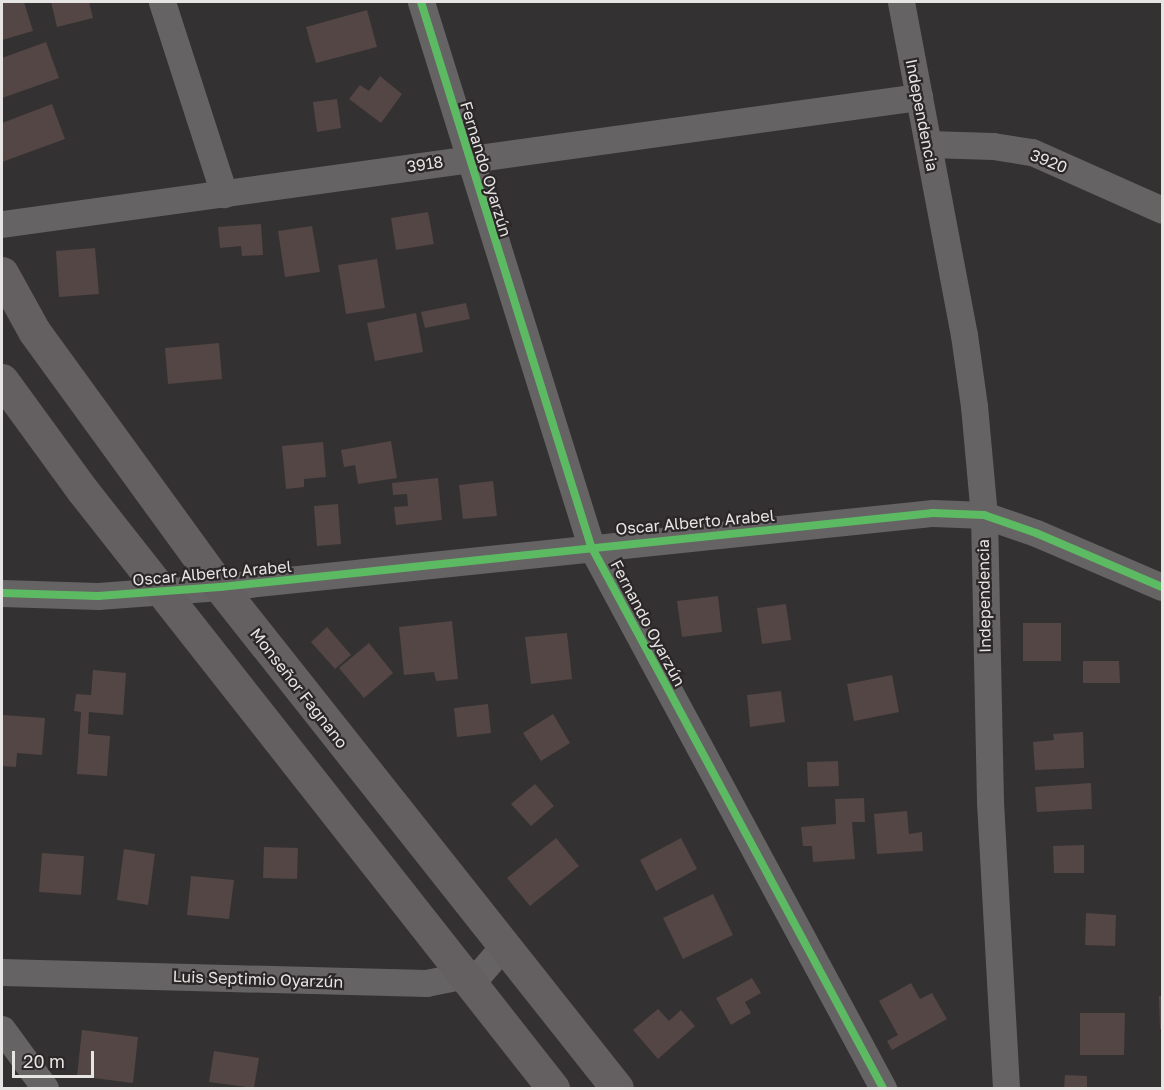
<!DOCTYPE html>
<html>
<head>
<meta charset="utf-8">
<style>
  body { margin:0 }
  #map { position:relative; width:1164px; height:1090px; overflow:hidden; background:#343132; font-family:"Golos Text",sans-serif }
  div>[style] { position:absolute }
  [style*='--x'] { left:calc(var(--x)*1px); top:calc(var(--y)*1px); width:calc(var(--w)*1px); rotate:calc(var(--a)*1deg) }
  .building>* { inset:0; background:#534644 }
  .street>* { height:27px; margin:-13.5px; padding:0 13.5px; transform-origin:13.5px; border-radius:13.5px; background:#656363 }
  .secondary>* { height:33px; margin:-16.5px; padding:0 16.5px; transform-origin:16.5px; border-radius:16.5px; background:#645f61 }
  .cycleway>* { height:8px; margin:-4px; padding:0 4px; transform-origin:4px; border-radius:4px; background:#5cba63 }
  span { translate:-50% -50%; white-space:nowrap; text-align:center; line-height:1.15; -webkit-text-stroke:4.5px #2b2627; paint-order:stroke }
  .street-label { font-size:16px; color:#e7e4e4 }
  .frame { position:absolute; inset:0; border:3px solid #e7e4e4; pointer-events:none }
  .scale { position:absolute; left:12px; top:1051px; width:82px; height:27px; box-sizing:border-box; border:3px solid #e7e4e4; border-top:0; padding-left:8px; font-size:18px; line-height:21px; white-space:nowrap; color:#e7e4e4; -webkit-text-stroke:4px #2b2627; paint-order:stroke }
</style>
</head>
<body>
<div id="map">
  <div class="building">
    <i style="clip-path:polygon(2px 2px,24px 2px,33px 31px,2px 40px)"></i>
    <i style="clip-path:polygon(51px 2px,89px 2px,93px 18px,57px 27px)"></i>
    <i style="clip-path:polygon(367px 10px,377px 47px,316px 63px,306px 27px)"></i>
    <i style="clip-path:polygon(46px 42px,59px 78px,2px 98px,2px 58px)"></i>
    <i style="clip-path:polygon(380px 76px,402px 94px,381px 123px,349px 99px,360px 85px,369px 91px)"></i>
    <i style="clip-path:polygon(337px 99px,341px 128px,317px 132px,313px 102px)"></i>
    <i style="clip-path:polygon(52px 104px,65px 139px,2px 162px,2px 123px)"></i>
    <i style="clip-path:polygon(428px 212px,434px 244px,396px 250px,391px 218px)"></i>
    <i style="clip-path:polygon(261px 224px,263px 255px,242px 256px,241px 246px,220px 248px,218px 227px)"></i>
    <i style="clip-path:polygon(312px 226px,320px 272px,285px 277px,278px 231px)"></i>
    <i style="clip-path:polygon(95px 248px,99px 294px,59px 297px,56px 251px)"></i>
    <i style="clip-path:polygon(377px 259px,385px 308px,346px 314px,338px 265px)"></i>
    <i style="clip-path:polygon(466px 303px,470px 319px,425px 328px,421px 312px)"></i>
    <i style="clip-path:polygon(416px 313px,423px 352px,375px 361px,367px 323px)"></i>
    <i style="clip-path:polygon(219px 343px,222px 379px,168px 384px,165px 348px)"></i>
    <i style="clip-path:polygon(391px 441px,397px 478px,358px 484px,355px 465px,344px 467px,341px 450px)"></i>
    <i style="clip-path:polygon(323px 442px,326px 477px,304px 479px,304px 487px,286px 489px,282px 446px)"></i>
    <i style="clip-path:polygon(438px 478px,442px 520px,396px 525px,394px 507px,408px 506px,407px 494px,393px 495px,392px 483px)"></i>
    <i style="clip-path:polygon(493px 481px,497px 516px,463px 519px,459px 485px)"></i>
    <i style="clip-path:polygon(338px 504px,341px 544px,317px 546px,314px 506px)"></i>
    <i style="clip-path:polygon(718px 596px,722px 632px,682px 637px,677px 601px)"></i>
    <i style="clip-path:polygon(786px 604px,791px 640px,762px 644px,757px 608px)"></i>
    <i style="clip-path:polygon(452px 621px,458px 679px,436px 681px,434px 672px,404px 675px,399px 627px)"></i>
    <i style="clip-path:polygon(1023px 623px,1061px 623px,1061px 661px,1023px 661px)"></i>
    <i style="clip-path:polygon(327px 627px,351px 655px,335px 669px,311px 642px)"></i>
    <i style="clip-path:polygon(567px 633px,572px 679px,531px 684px,525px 637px)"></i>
    <i style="clip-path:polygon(369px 643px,393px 673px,364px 698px,339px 668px)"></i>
    <i style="clip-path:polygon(1083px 661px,1119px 661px,1120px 683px,1083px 683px)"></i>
    <i style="clip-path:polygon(93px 670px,126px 673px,123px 715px,89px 712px,88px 734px,110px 736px,107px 776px,77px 774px,81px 712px,74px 711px,76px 694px,91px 695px)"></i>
    <i style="clip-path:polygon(892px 675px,899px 712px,854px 721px,847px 684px)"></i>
    <i style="clip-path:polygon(781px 691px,785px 722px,750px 727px,747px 695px)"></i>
    <i style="clip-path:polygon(488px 704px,491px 733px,457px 737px,454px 708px)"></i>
    <i style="clip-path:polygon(553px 714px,570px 743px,541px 761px,523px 733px)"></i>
    <i style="clip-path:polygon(2px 715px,45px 718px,42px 755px,17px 753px,16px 767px,2px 766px)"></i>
    <i style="clip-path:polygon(1083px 732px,1084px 768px,1035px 770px,1033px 742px,1054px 740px,1053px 734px)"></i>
    <i style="clip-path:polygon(838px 761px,839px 786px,808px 787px,807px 762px)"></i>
    <i style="clip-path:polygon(1091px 783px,1092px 809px,1037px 812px,1035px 787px)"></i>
    <i style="clip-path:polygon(535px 784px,554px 806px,531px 826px,511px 804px)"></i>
    <i style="clip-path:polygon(864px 798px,865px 822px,852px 822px,855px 859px,813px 862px,812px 846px,803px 846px,801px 827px,836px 824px,835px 799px)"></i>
    <i style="clip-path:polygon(907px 811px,909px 834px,922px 832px,923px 851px,877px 854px,874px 814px)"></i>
    <i style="clip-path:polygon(556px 838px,579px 866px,530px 906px,507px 878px)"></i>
    <i style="clip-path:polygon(681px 838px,697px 869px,656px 891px,640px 860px)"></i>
    <i style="clip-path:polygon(1084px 845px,1084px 873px,1054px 873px,1053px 846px)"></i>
    <i style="clip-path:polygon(264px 847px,298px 848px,297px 879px,263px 878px)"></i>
    <i style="clip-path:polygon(124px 849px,155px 854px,148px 905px,117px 900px)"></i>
    <i style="clip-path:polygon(42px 853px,84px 856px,81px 895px,39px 892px)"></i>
    <i style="clip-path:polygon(191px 876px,234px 880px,229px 919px,187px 915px)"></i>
    <i style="clip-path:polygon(713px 894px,733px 935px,683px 959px,663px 918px)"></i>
    <i style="clip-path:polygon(1086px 913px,1116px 915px,1115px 946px,1085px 945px)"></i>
    <i style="clip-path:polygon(752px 978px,761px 993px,745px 1002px,751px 1013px,731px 1025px,716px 998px)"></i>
    <i style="clip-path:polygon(911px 983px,920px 999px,932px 993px,947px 1019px,892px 1050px,887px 1041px,898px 1035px,879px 1001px)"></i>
    <i style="clip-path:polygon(1159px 996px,1162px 996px,1162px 1029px,1160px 1029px)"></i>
    <i style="clip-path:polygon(658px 1009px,669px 1021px,681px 1010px,695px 1026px,658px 1059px,633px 1030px)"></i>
    <i style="clip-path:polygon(1080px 1013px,1125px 1013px,1124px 1055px,1080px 1055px)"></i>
    <i style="clip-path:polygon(82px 1030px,138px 1037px,133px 1083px,77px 1076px)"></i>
    <i style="clip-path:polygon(214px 1051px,259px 1058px,254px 1088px,209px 1082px)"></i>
    <i style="clip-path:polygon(1065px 1075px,1087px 1076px,1087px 1088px,1064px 1088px)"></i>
  </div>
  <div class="street">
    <i style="--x:162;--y:2;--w:202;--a:72.1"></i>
    <i style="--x:421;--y:2;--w:570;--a:72.65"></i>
    <i style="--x:591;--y:546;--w:616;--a:61.69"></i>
    <i style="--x:901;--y:2;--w:339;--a:79.3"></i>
    <i style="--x:964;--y:335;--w:72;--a:82"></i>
    <i style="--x:974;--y:406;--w:109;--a:84.8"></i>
    <i style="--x:984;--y:515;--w:287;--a:88.8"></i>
    <i style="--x:990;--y:802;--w:286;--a:86.8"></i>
    <i style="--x:928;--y:144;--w:65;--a:1.8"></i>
    <i style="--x:993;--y:146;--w:39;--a:9"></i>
    <i style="--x:1032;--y:152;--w:142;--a:24"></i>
    <i style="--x:2;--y:224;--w:926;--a:-7.89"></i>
    <i style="--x:2;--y:593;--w:96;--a:1.8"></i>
    <i style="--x:98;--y:596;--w:122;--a:-4.2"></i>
    <i style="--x:220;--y:587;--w:717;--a:-5.93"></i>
    <i style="--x:933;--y:513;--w:51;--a:2.2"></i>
    <i style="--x:984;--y:515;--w:55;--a:19.1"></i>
    <i style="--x:1036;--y:533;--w:137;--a:23.2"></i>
    <i style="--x:2;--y:972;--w:424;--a:1.5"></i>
    <i style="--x:426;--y:983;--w:56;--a:-11.3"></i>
    <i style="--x:481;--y:972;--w:33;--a:-49"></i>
    <i style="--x:2;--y:1029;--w:73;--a:53.9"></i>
  </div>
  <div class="secondary">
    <i style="--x:2;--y:273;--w:66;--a:61.1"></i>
    <i style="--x:34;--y:331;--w:316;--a:54"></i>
    <i style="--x:220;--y:587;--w:639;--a:51.61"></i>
    <i style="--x:2;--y:380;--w:137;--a:53.9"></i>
    <i style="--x:83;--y:491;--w:760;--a:51.79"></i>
  </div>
  <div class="cycleway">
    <i style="--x:421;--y:2;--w:570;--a:72.65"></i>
    <i style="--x:591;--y:546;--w:616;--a:61.69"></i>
    <i style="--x:2;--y:593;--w:96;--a:1.8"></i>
    <i style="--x:98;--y:596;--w:122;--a:-4.2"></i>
    <i style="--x:220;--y:587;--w:717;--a:-5.93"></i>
    <i style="--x:933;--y:513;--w:51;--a:2.2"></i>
    <i style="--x:984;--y:515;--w:55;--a:19.1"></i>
    <i style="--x:1036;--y:533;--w:137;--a:23.2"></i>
  </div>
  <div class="street-label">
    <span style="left:922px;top:115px;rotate:79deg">Independencia</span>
    <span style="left:1049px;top:161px;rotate:22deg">3920</span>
    <span style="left:425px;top:164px;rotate:-9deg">3918</span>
    <span style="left:486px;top:169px;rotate:73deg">Fernando Oyarzún</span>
    <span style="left:695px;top:522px;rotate:-5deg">Oscar Alberto Arabel</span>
    <span style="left:212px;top:573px;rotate:-5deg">Oscar Alberto Arabel</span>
    <span style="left:984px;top:596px;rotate:-91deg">Independencia</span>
    <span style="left:648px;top:623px;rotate:62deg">Fernando Oyarzún</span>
    <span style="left:299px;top:688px;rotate:52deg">Monseñor Fagnano</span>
    <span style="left:258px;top:979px;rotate:2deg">Luis Septimio Oyarzún</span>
  </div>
  <div class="frame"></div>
  <div class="scale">20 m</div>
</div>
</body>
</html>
